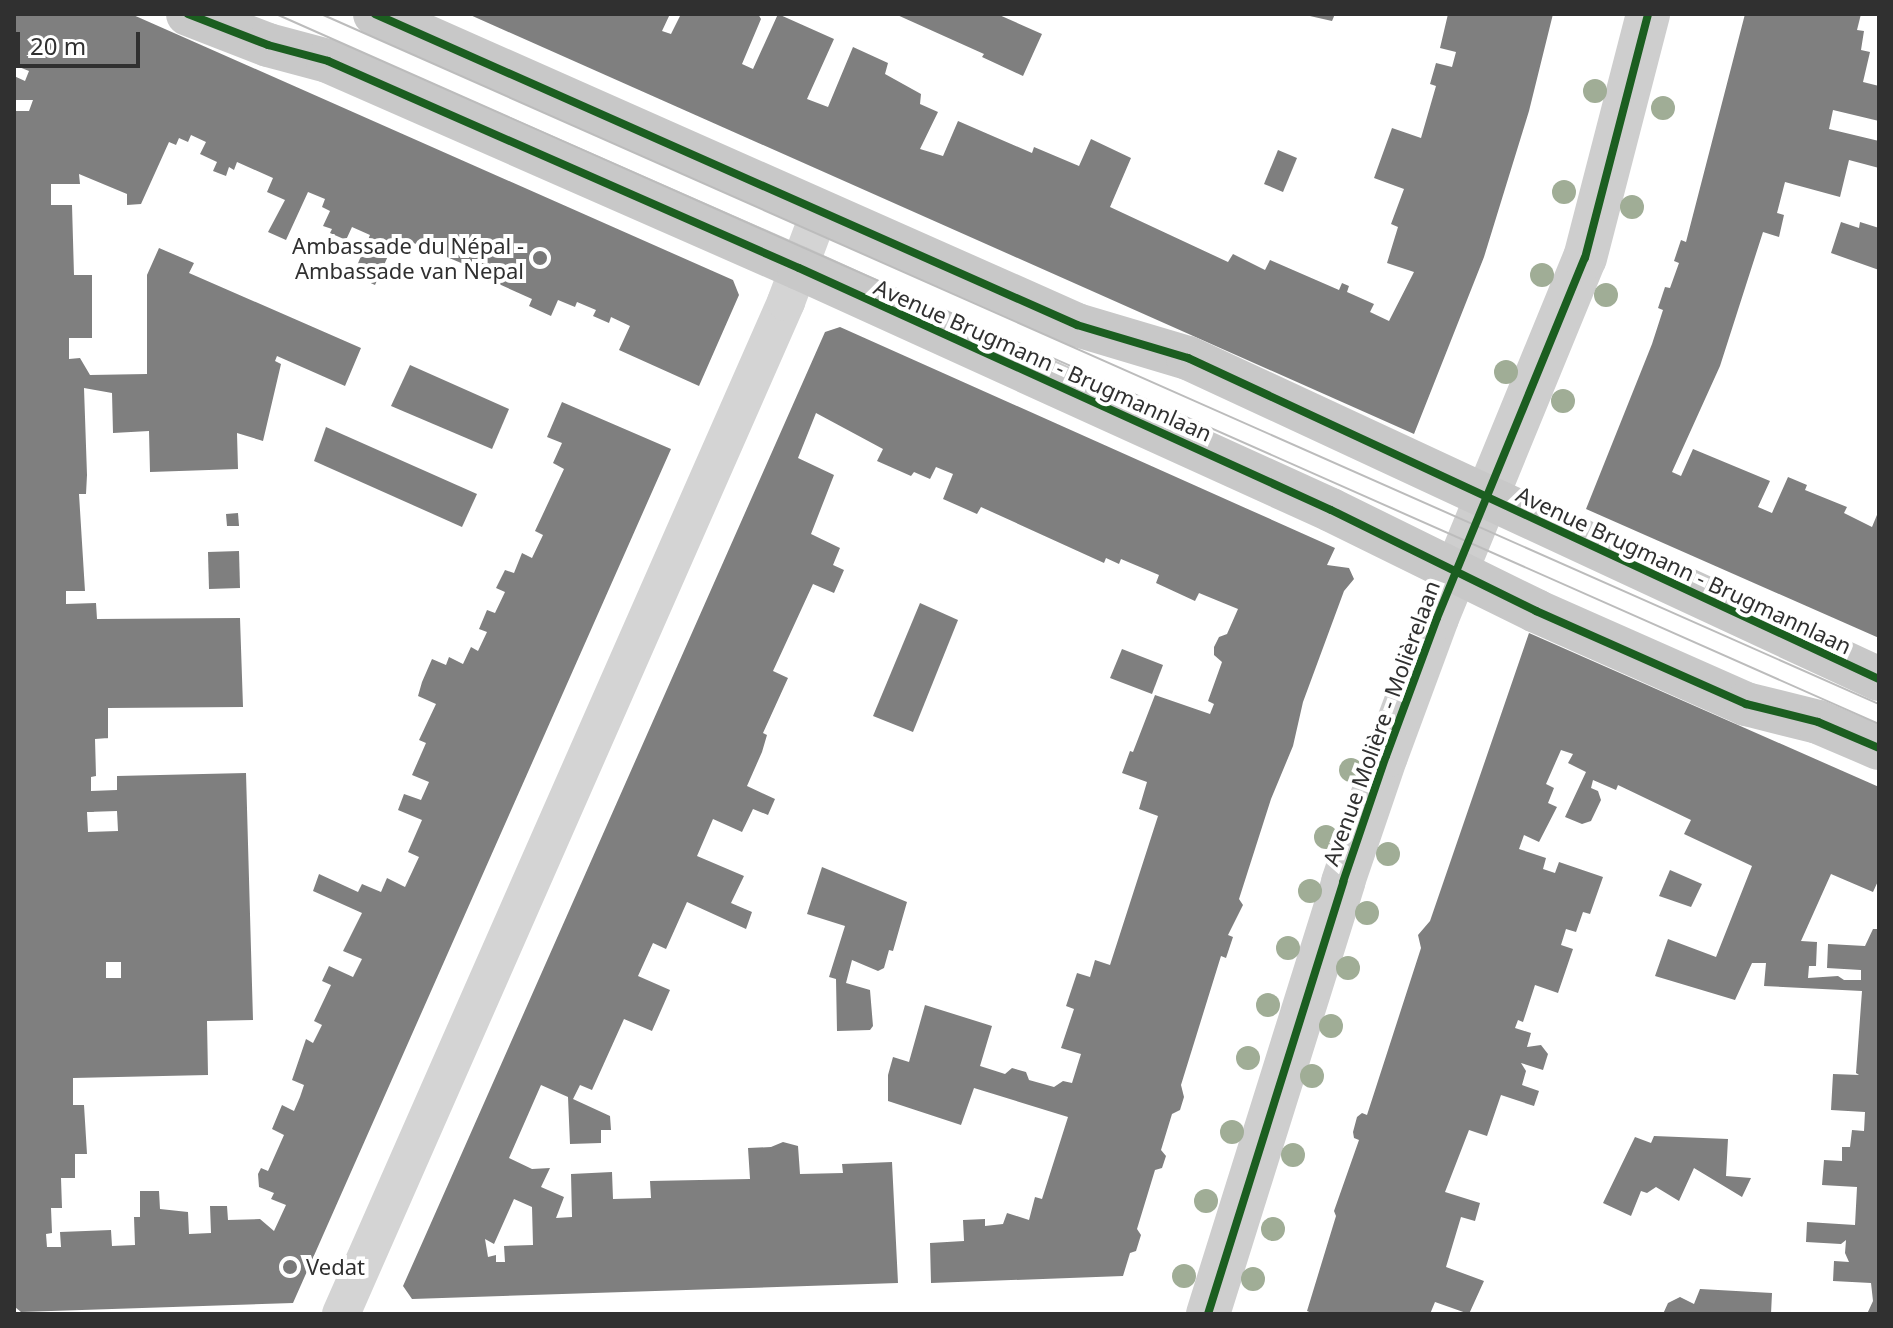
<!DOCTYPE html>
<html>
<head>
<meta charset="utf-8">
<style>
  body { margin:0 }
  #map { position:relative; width:1893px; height:1328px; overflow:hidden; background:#fff; font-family:"Noto Sans",sans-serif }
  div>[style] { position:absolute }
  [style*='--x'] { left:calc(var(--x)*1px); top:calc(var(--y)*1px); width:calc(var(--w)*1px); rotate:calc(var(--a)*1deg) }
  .building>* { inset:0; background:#7f7f7f }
  .street>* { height:38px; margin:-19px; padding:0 19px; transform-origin:19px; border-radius:19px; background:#d4d4d4 }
  .secondary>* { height:44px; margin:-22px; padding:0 22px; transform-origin:22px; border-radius:22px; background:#cecece }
  .primary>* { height:44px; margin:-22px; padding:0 22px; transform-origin:22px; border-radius:22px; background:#c8c8c8 }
  .tram>* { height:2px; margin:-1px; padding:0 1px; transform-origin:1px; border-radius:1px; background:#bcbcbc }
  .cycleway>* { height:8px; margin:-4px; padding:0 4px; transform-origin:4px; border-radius:4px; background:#1b5e20 }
  .trees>* { width:24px; height:24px; margin:-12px; border-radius:50%; background:#a0ad96 }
  .dots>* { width:22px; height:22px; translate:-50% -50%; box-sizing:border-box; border:4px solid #fff; border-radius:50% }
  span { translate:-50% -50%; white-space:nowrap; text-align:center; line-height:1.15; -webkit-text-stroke:8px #fff; paint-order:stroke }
  .poi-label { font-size:22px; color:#303030 }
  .right { translate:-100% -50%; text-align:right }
  .left { translate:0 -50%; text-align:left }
  .street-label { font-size:22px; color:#303030 }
  .frame { position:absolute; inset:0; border:16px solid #303030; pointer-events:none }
  .scale { position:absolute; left:16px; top:32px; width:124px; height:36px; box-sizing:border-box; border:4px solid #303030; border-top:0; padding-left:10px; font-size:24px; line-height:28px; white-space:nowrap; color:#303030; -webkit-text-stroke:6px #fff; paint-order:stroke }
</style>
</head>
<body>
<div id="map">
  <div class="building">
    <i style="clip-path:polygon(evenodd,14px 14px,131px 14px,733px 280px,739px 295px,699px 386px,619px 350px,630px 326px,611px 317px,609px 323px,593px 316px,596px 310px,577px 302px,575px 307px,558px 300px,551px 316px,529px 306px,532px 299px,490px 280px,492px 276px,397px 236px,375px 285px,353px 275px,370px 235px,352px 227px,346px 240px,330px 233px,332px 229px,323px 226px,330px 211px,322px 207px,325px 199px,308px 192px,286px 240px,268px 232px,285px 200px,267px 192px,273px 178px,237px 162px,234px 170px,229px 167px,226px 176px,213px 171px,217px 162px,200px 154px,206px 142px,191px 135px,188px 142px,179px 138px,176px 145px,169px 142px,141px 204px,127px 205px,127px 194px,79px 174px,80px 184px,51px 184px,51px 205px,72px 205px,74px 275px,92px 275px,92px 338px,69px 338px,69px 359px,80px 358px,90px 375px,147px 374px,147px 275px,159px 248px,194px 263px,189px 273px,361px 348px,345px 386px,277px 356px,275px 361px,281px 364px,263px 441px,237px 433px,238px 469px,150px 472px,149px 431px,113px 433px,112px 393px,84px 388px,87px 475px,86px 494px,79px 494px,85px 591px,66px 591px,66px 604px,96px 603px,97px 619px,240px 618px,243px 707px,108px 708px,108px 738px,95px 739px,96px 776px,91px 777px,91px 791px,117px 790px,117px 776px,246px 773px,253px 1020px,207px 1021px,208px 1075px,73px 1078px,73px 1105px,84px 1105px,87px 1154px,75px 1154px,75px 1178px,61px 1178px,62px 1208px,51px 1208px,52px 1233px,46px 1234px,47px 1247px,61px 1247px,60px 1232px,111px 1230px,112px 1246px,135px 1245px,134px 1217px,140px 1217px,140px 1191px,159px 1191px,160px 1209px,188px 1212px,189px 1234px,211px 1233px,210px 1206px,227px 1206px,228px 1220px,260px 1219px,274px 1231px,286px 1205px,271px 1199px,274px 1193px,259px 1187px,258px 1174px,261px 1168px,268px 1171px,284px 1135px,272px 1129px,282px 1105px,294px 1111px,300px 1097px,304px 1085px,292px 1080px,306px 1039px,313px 1043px,322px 1025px,314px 1021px,331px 985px,322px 981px,329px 966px,353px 977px,362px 959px,343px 951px,362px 913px,313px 891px,319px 874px,358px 892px,362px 884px,381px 892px,387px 878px,405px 887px,419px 857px,408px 852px,422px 820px,398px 810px,404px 794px,421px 800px,429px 782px,412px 775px,426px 743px,419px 740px,436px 704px,418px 696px,422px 682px,432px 659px,446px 665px,449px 657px,463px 664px,471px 647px,478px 651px,487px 632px,479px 629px,487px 610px,495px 613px,505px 592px,496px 588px,505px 570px,514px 573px,522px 553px,532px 558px,543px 535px,535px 531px,564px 469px,553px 463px,562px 443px,547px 437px,562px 402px,671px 449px,293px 1303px,21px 1312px,15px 1307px,14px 111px,29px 111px,33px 100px,14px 100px,14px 76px,25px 81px,29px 71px,14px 65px,14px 14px,117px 811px,118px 831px,88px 832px,87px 812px,117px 811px,14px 14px,106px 962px,121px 962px,121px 978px,106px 978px,106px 962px)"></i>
    <i style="clip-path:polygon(468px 14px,670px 14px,662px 31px,671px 34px,681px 14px,758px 14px,761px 19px,742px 64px,753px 69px,778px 14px,834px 39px,807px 99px,828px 107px,853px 47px,888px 63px,885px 74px,921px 94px,920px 104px,938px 112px,920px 149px,943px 156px,958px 121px,1032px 153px,1034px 147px,1079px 166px,1091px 139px,1131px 158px,1110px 207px,1228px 262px,1233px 254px,1265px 270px,1270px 260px,1339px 290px,1342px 283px,1349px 286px,1347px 292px,1374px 304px,1370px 312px,1389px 321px,1414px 272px,1387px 263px,1398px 227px,1391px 224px,1404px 189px,1374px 178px,1392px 128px,1421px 138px,1436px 86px,1430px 84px,1436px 63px,1452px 67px,1456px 52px,1440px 48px,1448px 14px,1553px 14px,1529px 111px,1484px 257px,1414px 434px)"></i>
    <i style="clip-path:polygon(895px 14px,997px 14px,1042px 34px,1023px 76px,982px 57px,984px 54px)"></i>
    <i style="clip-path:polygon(1301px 14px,1335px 14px,1332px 21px)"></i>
    <i style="clip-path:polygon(1745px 14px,1861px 14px,1857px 30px,1864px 31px,1861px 50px,1870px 52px,1863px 82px,1879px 86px,1879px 121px,1833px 110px,1829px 129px,1879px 141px,1879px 168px,1849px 160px,1840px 197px,1785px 182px,1777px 213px,1784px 215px,1779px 237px,1763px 232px,1720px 366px,1672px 472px,1681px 476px,1693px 449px,1770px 481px,1758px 507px,1772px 513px,1788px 477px,1807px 485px,1805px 490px,1847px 507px,1844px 513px,1872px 527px,1879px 510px,1879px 638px,1586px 509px,1652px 344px,1663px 310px,1658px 308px,1665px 287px,1670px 288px,1679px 263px,1674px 261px,1681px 240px,1686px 242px)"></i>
    <i style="clip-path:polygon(1278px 150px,1297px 158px,1283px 192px,1264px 184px)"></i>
    <i style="clip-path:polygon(1841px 222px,1859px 228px,1860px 222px,1879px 228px,1879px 270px,1831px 253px)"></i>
    <i style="clip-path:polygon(evenodd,840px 327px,1335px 548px,1327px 565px,1349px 568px,1354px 579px,1344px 591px,1303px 702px,1293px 746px,1271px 799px,1239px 899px,1243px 905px,1228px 935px,1233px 937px,1226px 958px,1221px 956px,1181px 1085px,1184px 1097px,1180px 1110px,1172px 1114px,1161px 1150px,1166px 1156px,1162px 1168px,1155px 1170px,1137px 1229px,1141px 1235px,1136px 1251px,1130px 1253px,1123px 1276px,931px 1283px,930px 1243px,964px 1241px,963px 1220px,985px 1219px,985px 1226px,1003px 1224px,1007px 1213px,1029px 1220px,1035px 1197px,1042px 1199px,1068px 1117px,974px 1088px,961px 1125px,888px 1101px,888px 1075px,893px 1057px,909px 1062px,925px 1005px,992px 1026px,980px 1066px,1005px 1074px,1012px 1068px,1026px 1072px,1029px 1080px,1054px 1087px,1063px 1081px,1072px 1083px,1081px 1054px,1061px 1048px,1074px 1009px,1066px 1006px,1077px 973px,1090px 977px,1095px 960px,1110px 965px,1158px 816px,1139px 809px,1147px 782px,1122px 773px,1130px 751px,1133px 752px,1155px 695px,1210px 714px,1214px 704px,1208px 701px,1222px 662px,1214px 655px,1214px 647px,1219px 637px,1227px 634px,1238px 609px,1199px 593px,1195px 601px,1156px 583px,1159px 575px,1121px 559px,1119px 564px,1106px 558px,1104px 563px,981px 507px,977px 514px,943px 499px,953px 474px,936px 467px,930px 479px,914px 472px,911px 476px,877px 461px,883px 449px,816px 413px,798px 458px,834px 475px,811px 534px,840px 548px,833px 565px,844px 570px,834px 593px,813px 584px,773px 671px,788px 678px,763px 733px,767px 735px,762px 752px,747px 786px,775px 799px,768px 815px,753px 809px,742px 832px,713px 819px,697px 856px,744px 876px,731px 903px,752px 912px,746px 929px,687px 902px,666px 949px,653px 943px,638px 976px,670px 990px,652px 1031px,624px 1019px,592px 1090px,580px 1085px,573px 1099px,610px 1116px,611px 1130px,601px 1130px,601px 1143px,570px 1144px,568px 1097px,541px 1085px,509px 1158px,532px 1169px,550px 1168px,541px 1187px,564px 1197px,556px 1218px,572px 1217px,571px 1174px,612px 1172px,613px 1199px,651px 1198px,650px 1181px,750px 1179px,748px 1148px,771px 1147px,783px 1142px,798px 1146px,800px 1174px,843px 1173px,842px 1164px,892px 1162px,898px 1283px,412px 1299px,403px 1286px,423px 1241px,825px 332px,840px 327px,514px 1199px,532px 1207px,533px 1245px,504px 1246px,505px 1262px,496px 1262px,496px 1255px,488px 1257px,485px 1239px,494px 1244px,514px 1199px)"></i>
    <i style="clip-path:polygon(410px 365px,509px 409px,492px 449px,391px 406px)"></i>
    <i style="clip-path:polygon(326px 427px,477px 494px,462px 527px,314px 461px)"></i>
    <i style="clip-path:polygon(238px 513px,239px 526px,227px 526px,226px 514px)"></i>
    <i style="clip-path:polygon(239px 551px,240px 588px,209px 589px,208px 552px)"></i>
    <i style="clip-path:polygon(920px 603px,958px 620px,913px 732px,873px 716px)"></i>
    <i style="clip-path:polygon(1529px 633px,1879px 787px,1879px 879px,1873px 892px,1831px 874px,1801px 941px,1817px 942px,1816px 966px,1809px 966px,1808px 978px,1838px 976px,1844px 980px,1861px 980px,1861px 970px,1827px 968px,1828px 944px,1865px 946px,1873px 929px,1879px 929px,1879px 1314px,1867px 1314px,1873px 1301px,1871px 1283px,1833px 1281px,1834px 1261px,1849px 1262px,1845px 1253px,1846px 1240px,1841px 1244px,1806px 1242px,1807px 1222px,1855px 1225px,1857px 1187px,1822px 1185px,1824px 1160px,1842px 1161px,1842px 1147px,1850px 1147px,1852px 1130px,1864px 1131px,1865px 1112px,1831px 1110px,1833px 1074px,1859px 1075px,1856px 1073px,1862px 991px,1764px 986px,1766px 963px,1752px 963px,1735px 1000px,1655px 976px,1668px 939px,1716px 957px,1752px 866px,1684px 834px,1691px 820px,1618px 785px,1616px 790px,1593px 780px,1591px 788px,1598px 791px,1601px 800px,1591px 821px,1582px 824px,1565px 817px,1586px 772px,1568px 763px,1573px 754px,1561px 750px,1546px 784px,1554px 788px,1548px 803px,1557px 807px,1539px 842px,1524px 835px,1519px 849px,1546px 858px,1543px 869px,1555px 873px,1559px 862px,1603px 877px,1590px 914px,1583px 912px,1576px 932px,1566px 929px,1561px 945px,1573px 949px,1558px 993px,1535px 985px,1523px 1022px,1518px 1020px,1515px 1028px,1531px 1033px,1527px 1047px,1541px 1045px,1548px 1054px,1543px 1070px,1521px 1063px,1526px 1071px,1522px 1085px,1539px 1091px,1534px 1106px,1501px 1095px,1487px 1136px,1469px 1130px,1445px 1192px,1480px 1203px,1475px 1221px,1461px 1217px,1446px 1267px,1484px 1281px,1469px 1314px,1435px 1302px,1430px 1314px,1314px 1314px,1307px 1311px,1336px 1216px,1334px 1211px,1359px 1140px,1354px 1138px,1353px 1132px,1357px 1117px,1362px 1113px,1367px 1115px,1421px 948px,1418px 935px,1430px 921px)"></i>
    <i style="clip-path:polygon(1122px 649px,1163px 665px,1152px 694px,1110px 678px)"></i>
    <i style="clip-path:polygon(822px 867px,907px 902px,893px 951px,889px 950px,884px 968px,878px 971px,852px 960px,846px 983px,870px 990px,873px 1026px,870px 1030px,837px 1031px,836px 979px,829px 977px,845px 926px,807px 914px)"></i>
    <i style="clip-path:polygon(1670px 870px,1702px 884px,1691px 907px,1659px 896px)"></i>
    <i style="clip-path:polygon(1654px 1136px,1728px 1139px,1726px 1176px,1751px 1178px,1742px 1197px,1694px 1168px,1679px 1201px,1656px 1187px,1647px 1193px,1641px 1191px,1631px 1216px,1603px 1203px,1635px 1137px,1651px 1143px)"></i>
    <i style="clip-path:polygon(1700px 1289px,1772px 1293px,1771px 1314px,1663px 1314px,1668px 1303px,1680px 1297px,1694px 1304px)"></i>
  </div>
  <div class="street">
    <i style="--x:341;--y:1314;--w:1106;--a:-66.26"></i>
    <i style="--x:786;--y:302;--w:97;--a:-69.5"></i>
  </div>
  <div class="secondary">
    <i style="--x:1208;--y:1314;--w:453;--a:-72.6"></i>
    <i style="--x:1343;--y:882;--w:133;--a:-71.2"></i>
    <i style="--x:1386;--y:756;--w:147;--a:-69.7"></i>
    <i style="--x:1437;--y:618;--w:389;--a:-67.7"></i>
    <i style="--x:1585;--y:258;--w:252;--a:-75.5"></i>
  </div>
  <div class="primary">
    <i style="--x:188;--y:14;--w:86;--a:21.2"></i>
    <i style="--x:268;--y:45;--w:62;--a:14.9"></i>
    <i style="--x:328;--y:61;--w:514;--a:23.73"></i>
    <i style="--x:799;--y:268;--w:584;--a:24.46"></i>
    <i style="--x:1331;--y:510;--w:229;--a:26.2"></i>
    <i style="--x:1536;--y:611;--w:230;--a:23.9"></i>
    <i style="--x:1746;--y:704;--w:74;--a:14"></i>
    <i style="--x:1818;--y:722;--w:66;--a:23.1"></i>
    <i style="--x:375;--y:14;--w:768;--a:23.89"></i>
    <i style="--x:1077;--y:325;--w:116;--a:16.6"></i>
    <i style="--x:1188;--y:358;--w:762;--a:24.92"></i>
  </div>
  <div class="tram">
    <i style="--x:276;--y:14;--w:1753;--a:23.89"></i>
    <i style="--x:321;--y:14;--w:1704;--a:23.89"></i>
  </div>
  <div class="cycleway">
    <i style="--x:188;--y:14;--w:86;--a:21.2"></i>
    <i style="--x:268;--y:45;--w:62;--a:14.9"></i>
    <i style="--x:328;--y:61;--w:514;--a:23.73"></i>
    <i style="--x:799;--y:268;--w:584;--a:24.46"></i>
    <i style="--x:1331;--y:510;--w:229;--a:26.2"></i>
    <i style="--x:1536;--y:611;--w:230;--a:23.9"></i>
    <i style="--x:1746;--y:704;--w:74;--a:14"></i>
    <i style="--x:1818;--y:722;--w:66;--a:23.1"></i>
    <i style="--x:375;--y:14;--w:768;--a:23.89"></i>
    <i style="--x:1077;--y:325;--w:116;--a:16.6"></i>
    <i style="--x:1188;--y:358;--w:762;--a:24.92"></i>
    <i style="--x:1208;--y:1314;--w:453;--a:-72.6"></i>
    <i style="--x:1343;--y:882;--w:133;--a:-71.2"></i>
    <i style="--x:1386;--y:756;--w:147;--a:-69.7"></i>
    <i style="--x:1437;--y:618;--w:389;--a:-67.7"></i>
    <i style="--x:1585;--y:258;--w:252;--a:-75.5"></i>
  </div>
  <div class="trees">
    <i style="left:1595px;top:91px"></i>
    <i style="left:1663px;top:108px"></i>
    <i style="left:1564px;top:192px"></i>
    <i style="left:1632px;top:207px"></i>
    <i style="left:1542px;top:275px"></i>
    <i style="left:1606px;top:295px"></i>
    <i style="left:1506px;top:372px"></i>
    <i style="left:1563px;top:401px"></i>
    <i style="left:1351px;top:770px"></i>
    <i style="left:1326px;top:837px"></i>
    <i style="left:1388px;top:854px"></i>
    <i style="left:1310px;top:891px"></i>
    <i style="left:1367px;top:913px"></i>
    <i style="left:1288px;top:948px"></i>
    <i style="left:1348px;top:968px"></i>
    <i style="left:1268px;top:1005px"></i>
    <i style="left:1331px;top:1026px"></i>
    <i style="left:1248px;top:1058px"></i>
    <i style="left:1312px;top:1076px"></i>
    <i style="left:1232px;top:1132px"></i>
    <i style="left:1293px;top:1155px"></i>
    <i style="left:1206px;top:1201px"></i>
    <i style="left:1273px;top:1229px"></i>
    <i style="left:1184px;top:1276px"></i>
    <i style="left:1253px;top:1279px"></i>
  </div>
  <div class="dots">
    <i style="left:540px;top:258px;background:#787878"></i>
    <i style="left:290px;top:1267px;background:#787878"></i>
  </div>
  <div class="poi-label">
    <span class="right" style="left:524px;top:258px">Ambassade du Népal -<br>Ambassade van Nepal</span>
    <span class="left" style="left:306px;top:1267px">Vedat</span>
  </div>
  <div class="street-label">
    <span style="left:1043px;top:360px;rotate:24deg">Avenue Brugmann - Brugmannlaan</span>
    <span style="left:1684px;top:570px;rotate:25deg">Avenue Brugmann - Brugmannlaan</span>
    <span style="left:1381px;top:723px;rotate:-70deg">Avenue Molière - Molièrelaan</span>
  </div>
  <div class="frame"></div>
  <div class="scale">20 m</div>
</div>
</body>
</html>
